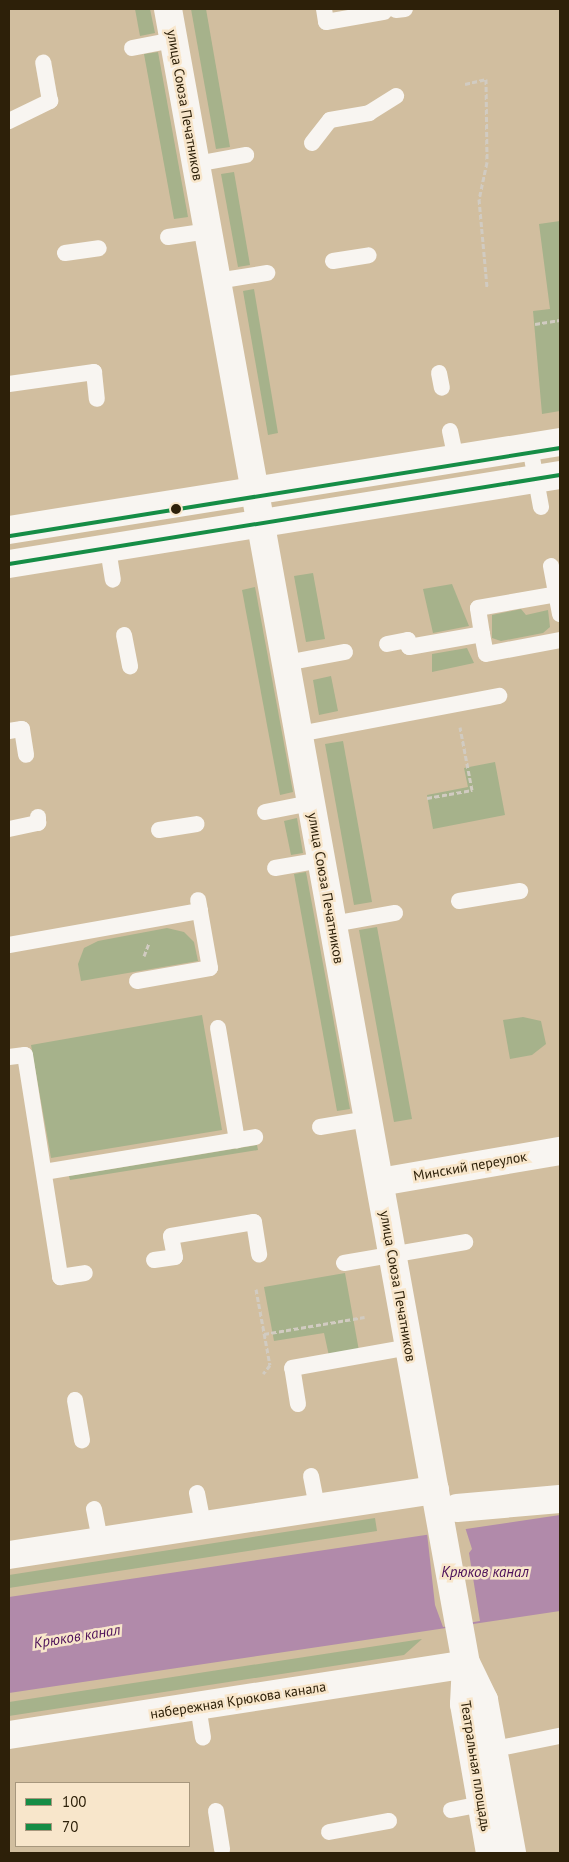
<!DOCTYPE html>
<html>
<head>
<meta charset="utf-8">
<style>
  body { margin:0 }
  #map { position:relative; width:569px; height:1862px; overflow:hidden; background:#d1be9f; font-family:"PT Sans",sans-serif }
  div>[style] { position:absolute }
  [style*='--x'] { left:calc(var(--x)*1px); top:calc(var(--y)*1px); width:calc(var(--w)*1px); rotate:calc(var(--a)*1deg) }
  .green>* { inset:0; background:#a6b28b }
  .water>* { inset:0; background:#b18aaa }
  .pier>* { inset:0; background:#d1be9f }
  .path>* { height:3px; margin-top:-1.5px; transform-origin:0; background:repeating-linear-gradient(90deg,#d1cbc1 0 5px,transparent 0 7.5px) }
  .lane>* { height:16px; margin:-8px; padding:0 8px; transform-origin:8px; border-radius:8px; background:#f8f5f1 }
  .street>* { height:28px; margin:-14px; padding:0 14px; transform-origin:14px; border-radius:14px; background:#f8f5f1 }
  .secondary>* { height:28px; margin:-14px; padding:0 14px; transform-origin:14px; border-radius:14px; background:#f8f5f1 }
  .bus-1>* { height:4px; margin:-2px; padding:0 2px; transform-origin:2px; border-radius:2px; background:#168d46 }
  .bus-2>* { height:4px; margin:-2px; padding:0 2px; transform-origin:2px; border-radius:2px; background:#168d46 }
  .dots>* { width:14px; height:14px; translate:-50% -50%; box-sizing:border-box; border:2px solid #f8e6cb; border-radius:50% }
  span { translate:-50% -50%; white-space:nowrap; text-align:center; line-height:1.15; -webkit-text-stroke:5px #f8e6cb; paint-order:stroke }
  .street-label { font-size:14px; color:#2d2009 }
  .water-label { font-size:15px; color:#4d115a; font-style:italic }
  .frame { position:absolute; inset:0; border:10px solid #2d2009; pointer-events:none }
  .legend { position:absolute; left:15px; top:1782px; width:175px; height:65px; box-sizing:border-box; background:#f8e6cb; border:1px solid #a7977d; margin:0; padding:6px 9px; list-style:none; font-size:15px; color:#2d2009 }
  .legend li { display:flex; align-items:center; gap:10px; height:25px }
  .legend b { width:25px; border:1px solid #a7977d }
</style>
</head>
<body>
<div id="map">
  <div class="green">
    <i style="clip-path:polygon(135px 9px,150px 9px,155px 33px,140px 36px)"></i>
    <i style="clip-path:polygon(191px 9px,206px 9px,230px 147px,216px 149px)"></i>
    <i style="clip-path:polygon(158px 52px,188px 217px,174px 219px,144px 54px)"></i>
    <i style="clip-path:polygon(234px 172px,250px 265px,238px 267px,221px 174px)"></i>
    <i style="clip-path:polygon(560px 221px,560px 411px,542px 414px,533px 311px,550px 309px,539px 224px)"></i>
    <i style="clip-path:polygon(254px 289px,278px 433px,268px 435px,243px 291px)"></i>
    <i style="clip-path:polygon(313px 573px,325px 639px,306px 642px,294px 576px)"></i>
    <i style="clip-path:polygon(452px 584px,469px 626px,433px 633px,423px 589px)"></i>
    <i style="clip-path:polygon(255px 587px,293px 792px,280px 795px,242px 590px)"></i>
    <i style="clip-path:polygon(521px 609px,526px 615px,548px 610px,550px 627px,543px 633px,501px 641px,492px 638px,492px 615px)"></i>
    <i style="clip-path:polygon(467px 648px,474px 663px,432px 672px,432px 654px)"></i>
    <i style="clip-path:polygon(331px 676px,338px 711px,319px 715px,313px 680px)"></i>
    <i style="clip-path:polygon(343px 741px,372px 902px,354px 905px,325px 744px)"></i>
    <i style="clip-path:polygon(495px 762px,505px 815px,433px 829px,427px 795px,468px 787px,464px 768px)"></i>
    <i style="clip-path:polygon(297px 818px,303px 853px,291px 855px,284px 821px)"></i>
    <i style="clip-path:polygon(306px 872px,350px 1109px,337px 1111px,294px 874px)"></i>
    <i style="clip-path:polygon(377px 927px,412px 1119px,394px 1122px,359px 930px)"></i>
    <i style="clip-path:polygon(167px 928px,184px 932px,194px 942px,198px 961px,81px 981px,78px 964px,84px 948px,98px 941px)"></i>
    <i style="clip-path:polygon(202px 1015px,222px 1130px,51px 1158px,31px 1045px)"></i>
    <i style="clip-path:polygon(523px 1017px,541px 1021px,546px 1044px,532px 1055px,510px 1059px,503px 1020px)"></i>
    <i style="clip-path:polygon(257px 1145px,258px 1150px,70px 1180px,69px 1176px)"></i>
    <i style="clip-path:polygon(345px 1273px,359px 1351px,329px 1356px,324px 1333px,274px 1341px,264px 1287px)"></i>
    <i style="clip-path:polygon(375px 1518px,377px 1531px,9px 1588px,9px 1575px)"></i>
    <i style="clip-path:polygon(422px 1639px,404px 1655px,9px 1716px,9px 1702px)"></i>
  </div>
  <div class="water">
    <i style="clip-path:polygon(560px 1515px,560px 1611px,9px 1693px,9px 1597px)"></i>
  </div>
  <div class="pier">
    <i style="clip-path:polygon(465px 1527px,472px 1549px,469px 1553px,480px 1621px,443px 1627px,435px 1605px,427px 1533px)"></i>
  </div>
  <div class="path">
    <i style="--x:465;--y:84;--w:22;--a:-13"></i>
    <i style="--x:486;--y:79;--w:83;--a:89.3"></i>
    <i style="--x:487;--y:162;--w:38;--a:102"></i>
    <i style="--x:479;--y:199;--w:88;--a:84.8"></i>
    <i style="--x:535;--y:324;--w:25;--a:-9"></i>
    <i style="--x:427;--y:798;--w:46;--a:-10.1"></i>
    <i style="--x:472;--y:790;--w:64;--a:-100.8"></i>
    <i style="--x:144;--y:956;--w:14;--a:-69"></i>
    <i style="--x:256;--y:1289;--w:77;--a:79.6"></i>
    <i style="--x:270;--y:1365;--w:11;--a:128"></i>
    <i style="--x:264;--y:1334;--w:102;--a:-9.6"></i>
  </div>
  <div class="lane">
    <i style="--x:324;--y:9;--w:13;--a:81"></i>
    <i style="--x:326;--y:22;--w:59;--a:-9.8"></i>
    <i style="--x:396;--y:10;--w:9;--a:-6"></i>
    <i style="--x:132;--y:48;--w:42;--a:-11"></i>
    <i style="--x:9;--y:121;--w:46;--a:-26"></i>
    <i style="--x:50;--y:101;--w:39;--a:-100"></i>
    <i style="--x:312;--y:143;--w:29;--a:-52"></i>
    <i style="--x:330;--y:120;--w:40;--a:-10"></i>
    <i style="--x:369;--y:113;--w:32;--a:-32"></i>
    <i style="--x:196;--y:164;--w:51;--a:-10.2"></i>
    <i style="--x:168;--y:237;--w:40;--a:-8.5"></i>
    <i style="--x:65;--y:253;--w:34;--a:-8"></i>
    <i style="--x:333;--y:261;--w:36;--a:-9"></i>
    <i style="--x:217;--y:281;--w:51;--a:-9.1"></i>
    <i style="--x:439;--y:373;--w:15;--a:79"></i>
    <i style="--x:9;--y:384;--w:86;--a:-8"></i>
    <i style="--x:94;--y:372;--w:27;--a:84"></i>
    <i style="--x:450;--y:431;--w:30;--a:78"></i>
    <i style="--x:530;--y:447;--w:61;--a:79.6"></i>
    <i style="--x:108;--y:549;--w:31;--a:81"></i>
    <i style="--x:551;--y:566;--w:49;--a:79.4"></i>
    <i style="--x:482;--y:634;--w:20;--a:79"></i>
    <i style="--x:486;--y:654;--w:75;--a:-10.7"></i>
    <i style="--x:124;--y:635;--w:32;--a:79"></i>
    <i style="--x:387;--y:644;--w:21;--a:-11"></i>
    <i style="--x:408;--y:640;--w:7;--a:82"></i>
    <i style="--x:409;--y:647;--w:74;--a:-10.1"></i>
    <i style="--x:482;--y:634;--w:26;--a:-99"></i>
    <i style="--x:478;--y:608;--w:80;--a:-10"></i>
    <i style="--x:286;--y:663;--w:60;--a:-10.6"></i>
    <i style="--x:9;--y:731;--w:13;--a:-9"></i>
    <i style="--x:22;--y:729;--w:26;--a:81"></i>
    <i style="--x:299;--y:734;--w:204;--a:-10.8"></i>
    <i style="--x:265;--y:812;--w:47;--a:-11.1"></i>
    <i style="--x:9;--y:829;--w:30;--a:-12"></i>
    <i style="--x:38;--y:823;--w:6;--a:-90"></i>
    <i style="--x:159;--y:830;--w:38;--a:-9"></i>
    <i style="--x:275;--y:868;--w:48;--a:-9.7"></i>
    <i style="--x:459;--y:901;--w:62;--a:-9.3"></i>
    <i style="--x:333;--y:924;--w:63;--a:-10.1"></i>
    <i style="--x:9;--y:945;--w:194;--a:-10.1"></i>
    <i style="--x:200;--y:911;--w:11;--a:-100"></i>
    <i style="--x:137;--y:981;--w:74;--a:-10.1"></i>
    <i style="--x:210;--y:968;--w:58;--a:-100"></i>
    <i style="--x:218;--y:1028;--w:114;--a:80.4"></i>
    <i style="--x:9;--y:1057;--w:16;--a:-7"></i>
    <i style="--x:25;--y:1055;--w:225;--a:81"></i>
    <i style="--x:60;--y:1277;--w:25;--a:-9"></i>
    <i style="--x:320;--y:1127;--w:49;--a:-9.5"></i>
    <i style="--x:44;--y:1172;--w:214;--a:-9.4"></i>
    <i style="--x:154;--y:1260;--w:21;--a:-8"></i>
    <i style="--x:175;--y:1257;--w:21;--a:-101"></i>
    <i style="--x:171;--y:1236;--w:84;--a:-9.6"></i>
    <i style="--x:254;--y:1222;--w:33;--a:81"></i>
    <i style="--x:344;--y:1263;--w:123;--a:-9.8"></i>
    <i style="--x:75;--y:1400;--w:41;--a:80.1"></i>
    <i style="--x:298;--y:1404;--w:36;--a:-99"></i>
    <i style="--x:292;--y:1368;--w:120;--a:-10.1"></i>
    <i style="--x:311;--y:1476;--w:33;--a:79"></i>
    <i style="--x:197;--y:1493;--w:33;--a:79"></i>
    <i style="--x:94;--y:1509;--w:33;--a:79"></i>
    <i style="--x:198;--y:1706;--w:32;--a:81"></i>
    <i style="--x:485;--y:1751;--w:76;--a:-11.5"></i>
    <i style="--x:451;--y:1810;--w:32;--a:-11"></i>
    <i style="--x:216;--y:1811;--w:39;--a:81"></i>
    <i style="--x:329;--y:1832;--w:61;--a:-10.4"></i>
  </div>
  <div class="street">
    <i style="--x:168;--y:9;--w:1682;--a:79.79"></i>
    <i style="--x:466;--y:1664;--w:40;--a:92.9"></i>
    <i style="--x:464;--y:1704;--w:151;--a:80.1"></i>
    <i style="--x:380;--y:1182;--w:183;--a:-9.8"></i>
    <i style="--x:457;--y:1508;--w:103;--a:-5"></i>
    <i style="--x:9;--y:1555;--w:431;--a:-8.7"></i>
    <i style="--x:467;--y:1665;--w:39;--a:64"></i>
    <i style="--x:484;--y:1700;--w:156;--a:79.6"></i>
    <i style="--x:9;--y:1735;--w:462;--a:-8.8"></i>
  </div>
  <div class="secondary">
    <i style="--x:9;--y:530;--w:558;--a:-9.07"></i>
    <i style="--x:9;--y:564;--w:558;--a:-9.18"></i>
  </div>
  <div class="bus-1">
    <i style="--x:9;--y:564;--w:558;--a:-9.18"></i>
  </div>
  <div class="bus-2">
    <i style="--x:10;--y:536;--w:557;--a:-9.09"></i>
  </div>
  <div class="dots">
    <i style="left:176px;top:509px;background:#2d2009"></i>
  </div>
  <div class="street-label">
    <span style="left:185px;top:105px;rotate:80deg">улица Союза Печатников</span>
    <span style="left:326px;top:888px;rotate:80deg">улица Союза Печатников</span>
    <span style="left:470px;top:1166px;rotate:-10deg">Минский переулок</span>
    <span style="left:398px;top:1286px;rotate:80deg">улица Союза Печатников</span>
    <span style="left:238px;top:1700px;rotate:-9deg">набережная Крюкова канала</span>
    <span style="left:476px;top:1766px;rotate:81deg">Театральная площадь</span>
  </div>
  <div class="water-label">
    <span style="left:485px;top:1572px">Крюков канал</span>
    <span style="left:77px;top:1636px;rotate:-9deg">Крюков канал</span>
  </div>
  <div class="frame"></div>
  <ul class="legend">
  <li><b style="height:6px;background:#168d46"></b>100</li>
  <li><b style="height:6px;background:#168d46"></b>70</li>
  </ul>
</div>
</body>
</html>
